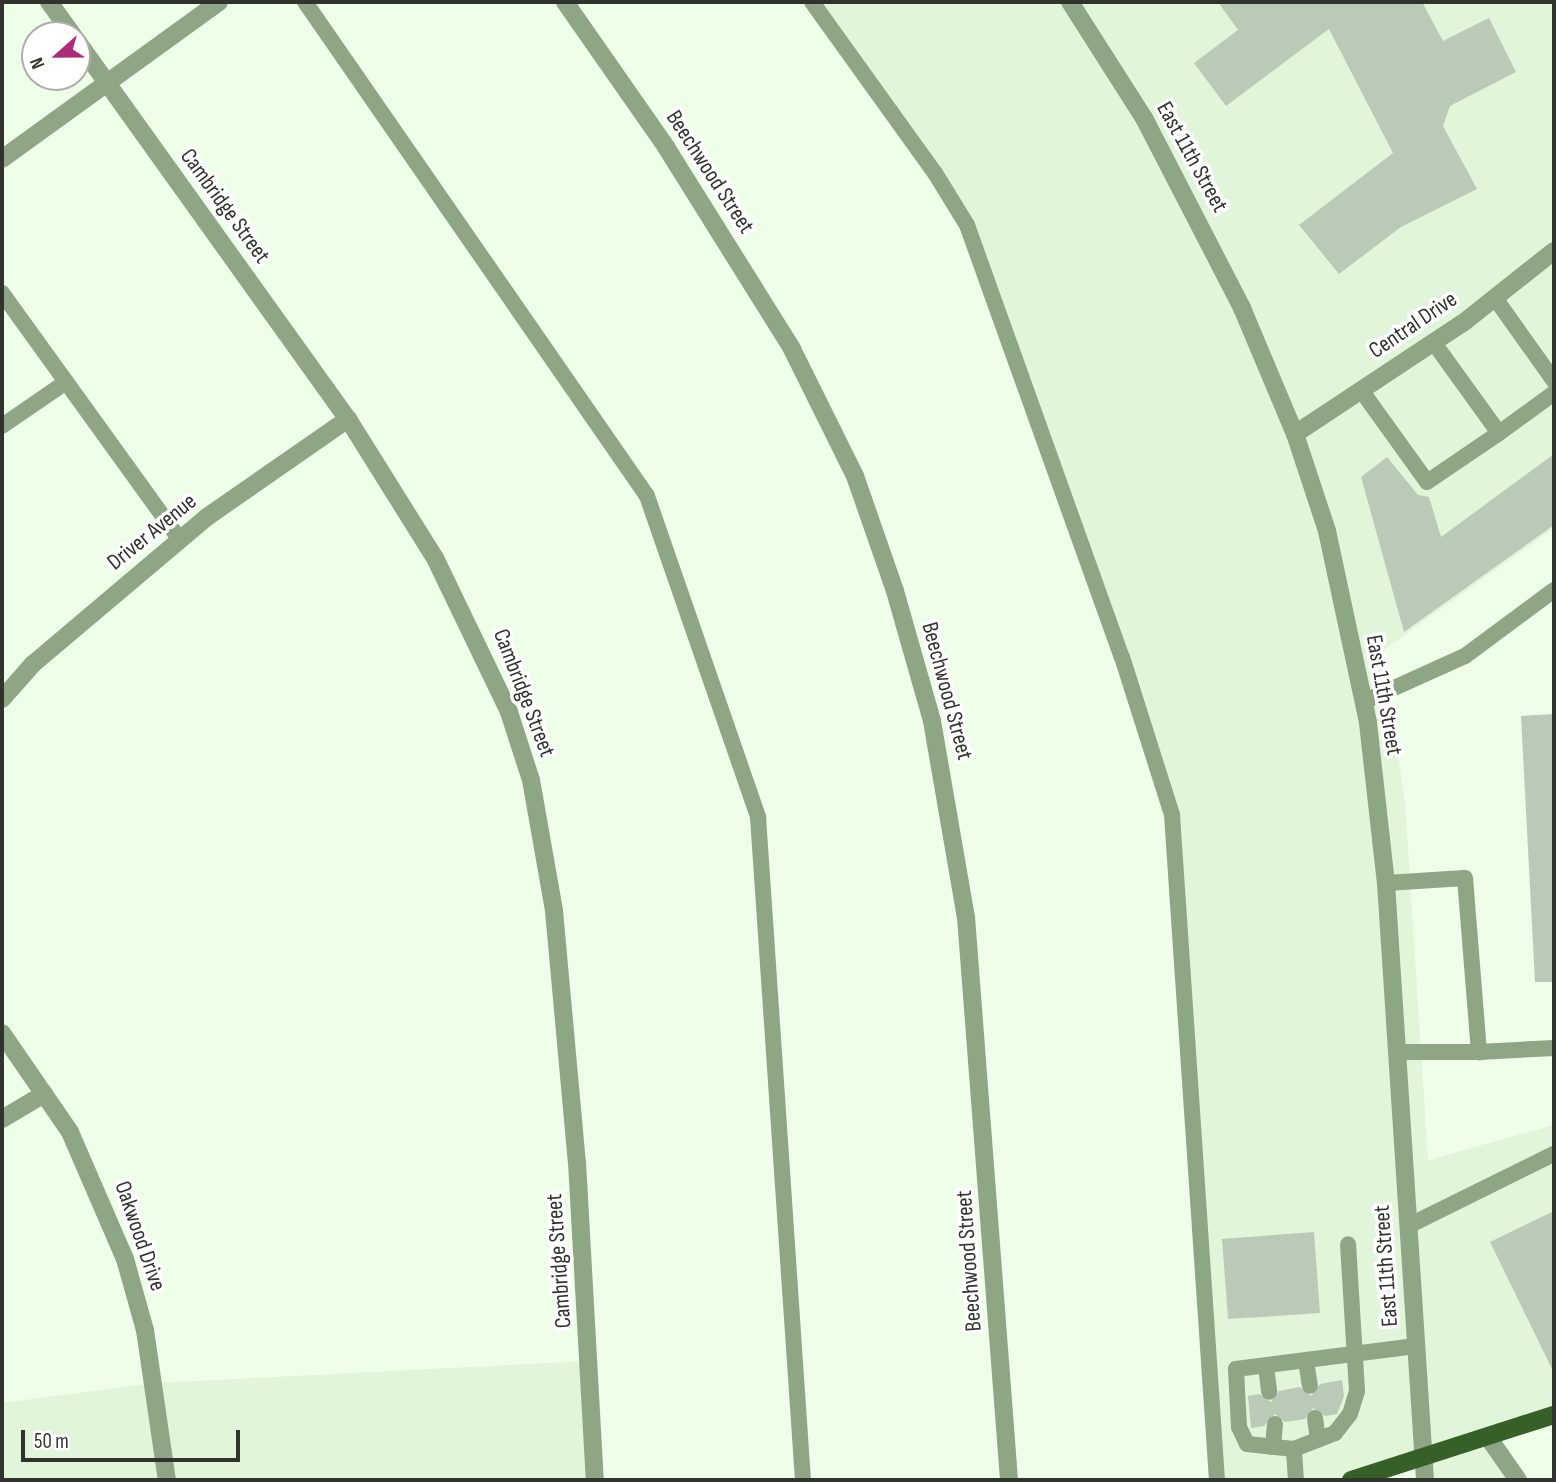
<!DOCTYPE html>
<html>
<head>
<meta charset="utf-8">
<style>
  body { margin:0 }
  #map { position:relative; width:1556px; height:1482px; overflow:hidden; background:#eefee8; font-family:"Sofia Sans Condensed",sans-serif }
  div>[style] { position:absolute }
  [style*='--x'] { left:calc(var(--x)*1px); top:calc(var(--y)*1px); width:calc(var(--w)*1px); rotate:calc(var(--a)*1deg) }
  .built>* { inset:0; background:#e0f5d9 }
  .building>* { inset:0; background:#bbcab6 }
  .service>* { height:16px; margin:-8px; padding:0 8px; transform-origin:8px; border-radius:8px; background:#8ea586 }
  .minor>* { height:18px; margin:-9px; padding:0 9px; transform-origin:9px; border-radius:9px; background:#8ea586 }
  .tertiary>* { height:18px; margin:-9px; padding:0 9px; transform-origin:9px; border-radius:9px; background:#8ea586 }
  .primary>* { height:18px; margin:-9px; padding:0 9px; transform-origin:9px; border-radius:9px; background:#376028 }
  span { translate:-50% -50%; white-space:nowrap; text-align:center; line-height:1.15; -webkit-text-stroke:7px #fff; paint-order:stroke }
  .street-label { font-size:23px; color:#2f352d }
  .frame { position:absolute; inset:0; border:4px solid #2f352d; pointer-events:none }
  .north { position:absolute; left:21px; top:21px; width:70px; height:70px; box-sizing:border-box; background:#fff; border:2px solid #acaeab; border-radius:50%; rotate:249deg; font-size:19px; font-weight:700; line-height:28px; text-align:center; color:#2f352d }
  .north::after { content:''; display:block; margin:auto; width:24px; height:32px; background:#ac2c7a; clip-path:polygon(50% 0,100% 100%,50% 72%,0 100%) }
  .scale { position:absolute; left:21px; top:1430px; width:219px; height:32px; box-sizing:border-box; border:4px solid #2f352d; border-top:0; padding-left:9px; font-size:21px; line-height:24px; white-space:nowrap; color:#2f352d; -webkit-text-stroke:5px #fff; paint-order:stroke }
</style>
</head>
<body>
<div id="map">
  <div class="built">
    <i style="clip-path:polygon(817px 2px,1554px 2px,1554px 528px,1382px 651px,1405px 802px,1428px 1160px,1554px 1125px,1554px 1416px,1488px 1438px,1518px 1480px,1425px 1480px,1423px 1460px,1350px 1480px,1218px 1480px,1174px 825px,960px 202px)"></i>
    <i style="clip-path:polygon(589px 1361px,594px 1480px,2px 1480px,2px 1403px,155px 1383px)"></i>
  </div>
  <div class="building">
    <i style="clip-path:polygon(1218px 2px,1422px 2px,1443px 41px,1489px 18px,1516px 72px,1450px 106px,1443px 126px,1477px 189px,1401px 227px,1339px 274px,1299px 225px,1393px 153px,1329px 29px,1226px 106px,1194px 63px,1238px 30px)"></i>
    <i style="clip-path:polygon(1554px 454px,1554px 525px,1404px 632px,1361px 477px,1387px 457px,1418px 495px,1429px 497px,1441px 537px)"></i>
    <i style="clip-path:polygon(1554px 714px,1554px 982px,1535px 982px,1521px 716px)"></i>
    <i style="clip-path:polygon(1554px 1211px,1554px 1373px,1490px 1242px)"></i>
    <i style="clip-path:polygon(1314px 1232px,1320px 1313px,1228px 1319px,1222px 1239px)"></i>
    <i style="clip-path:polygon(1342px 1380px,1344px 1396px,1337px 1414px,1325px 1416px,1313px 1408px,1305px 1419px,1285px 1422px,1275px 1414px,1264px 1426px,1251px 1428px,1248px 1396px,1259px 1394px,1271px 1402px,1279px 1391px,1300px 1387px,1311px 1396px,1320px 1384px)"></i>
  </div>
  <div class="service">
    <i style="--x:305;--y:2;--w:601;--a:55.3"></i>
    <i style="--x:647;--y:496;--w:340;--a:70.9"></i>
    <i style="--x:758;--y:817;--w:665;--a:86.12"></i>
    <i style="--x:812;--y:2;--w:211;--a:54.3"></i>
    <i style="--x:935;--y:173;--w:61;--a:58.4"></i>
    <i style="--x:967;--y:225;--w:459;--a:70.3"></i>
    <i style="--x:1122;--y:657;--w:166;--a:72.4"></i>
    <i style="--x:1172;--y:815;--w:667;--a:86.13"></i>
    <i style="--x:2;--y:293;--w:304;--a:54.2"></i>
    <i style="--x:1495;--y:298;--w:102;--a:54.6"></i>
    <i style="--x:1434;--y:343;--w:111;--a:54.2"></i>
    <i style="--x:1499;--y:433;--w:68;--a:-36"></i>
    <i style="--x:1361;--y:390;--w:113;--a:54.3"></i>
    <i style="--x:1427;--y:482;--w:87;--a:-34.2"></i>
    <i style="--x:2;--y:426;--w:78;--a:-34.5"></i>
    <i style="--x:1363;--y:702;--w:112;--a:-24.3"></i>
    <i style="--x:1465;--y:656;--w:111;--a:-36.6"></i>
    <i style="--x:1386;--y:883;--w:79;--a:-3.6"></i>
    <i style="--x:1465;--y:878;--w:175;--a:85.4"></i>
    <i style="--x:1479;--y:1052;--w:81;--a:180"></i>
    <i style="--x:1479;--y:1052;--w:75;--a:-3.1"></i>
    <i style="--x:1408;--y:1226;--w:163;--a:-26.3"></i>
    <i style="--x:1306;--y:1361;--w:25;--a:81"></i>
    <i style="--x:1266;--y:1366;--w:26;--a:83"></i>
    <i style="--x:1315;--y:1418;--w:21;--a:82"></i>
    <i style="--x:1273;--y:1447;--w:23;--a:-85"></i>
    <i style="--x:1294;--y:1449;--w:44;--a:-21.3"></i>
    <i style="--x:1335;--y:1433;--w:24;--a:-52"></i>
    <i style="--x:1350;--y:1414;--w:24;--a:-73"></i>
    <i style="--x:1357;--y:1391;--w:147;--a:-93.5"></i>
    <i style="--x:1296;--y:1480;--w:31;--a:-94"></i>
    <i style="--x:1294;--y:1449;--w:47;--a:-173.9"></i>
    <i style="--x:1247;--y:1444;--w:19;--a:-115"></i>
    <i style="--x:1239;--y:1427;--w:58;--a:-93"></i>
    <i style="--x:1236;--y:1369;--w:181;--a:-7.3"></i>
  </div>
  <div class="minor">
    <i style="--x:49;--y:2;--w:41;--a:54"></i>
    <i style="--x:565;--y:2;--w:177;--a:55.1"></i>
    <i style="--x:666;--y:147;--w:238;--a:58"></i>
    <i style="--x:792;--y:349;--w:142;--a:63.6"></i>
    <i style="--x:855;--y:476;--w:122;--a:70.8"></i>
    <i style="--x:895;--y:591;--w:135;--a:74.1"></i>
    <i style="--x:932;--y:721;--w:199;--a:80.2"></i>
    <i style="--x:966;--y:917;--w:565;--a:85.63"></i>
    <i style="--x:1070;--y:2;--w:138;--a:57.5"></i>
    <i style="--x:1144;--y:118;--w:214;--a:62.7"></i>
    <i style="--x:1242;--y:308;--w:137;--a:67.2"></i>
    <i style="--x:1295;--y:434;--w:102;--a:71.7"></i>
    <i style="--x:1327;--y:531;--w:196;--a:77.9"></i>
    <i style="--x:1368;--y:723;--w:161;--a:83.6"></i>
    <i style="--x:1386;--y:883;--w:598;--a:86.26"></i>
    <i style="--x:77;--y:41;--w:465;--a:54.4"></i>
    <i style="--x:348;--y:419;--w:164;--a:58"></i>
    <i style="--x:435;--y:558;--w:171;--a:64.3"></i>
    <i style="--x:509;--y:712;--w:71;--a:72.1"></i>
    <i style="--x:531;--y:780;--w:133;--a:80"></i>
    <i style="--x:554;--y:911;--w:252;--a:84.8"></i>
    <i style="--x:577;--y:1162;--w:319;--a:86.8"></i>
    <i style="--x:2;--y:159;--w:268;--a:-35.9"></i>
    <i style="--x:1295;--y:434;--w:201;--a:-33.5"></i>
    <i style="--x:1463;--y:323;--w:116;--a:-38.4"></i>
    <i style="--x:2;--y:699;--w:47;--a:-48.5"></i>
    <i style="--x:33;--y:664;--w:228;--a:-40.2"></i>
    <i style="--x:207;--y:517;--w:172;--a:-34.8"></i>
    <i style="--x:2;--y:1119;--w:49;--a:-30.8"></i>
    <i style="--x:1488;--y:1437;--w:52;--a:55.1"></i>
  </div>
  <div class="tertiary">
    <i style="--x:2;--y:1033;--w:120;--a:55.5"></i>
    <i style="--x:70;--y:1132;--w:138;--a:66.6"></i>
    <i style="--x:125;--y:1259;--w:74;--a:74.3"></i>
    <i style="--x:145;--y:1330;--w:152;--a:81.7"></i>
  </div>
  <div class="primary">
    <i style="--x:1351;--y:1480;--w:213;--a:-17.8"></i>
  </div>
  <div class="street-label">
    <span style="left:1192px;top:157px;rotate:61deg">East 11th Street</span>
    <span style="left:710px;top:172px;rotate:57deg">Beechwood Street</span>
    <span style="left:225px;top:206px;rotate:54deg">Cambridge Street</span>
    <span style="left:1413px;top:325px;rotate:-34deg">Central Drive</span>
    <span style="left:152px;top:532px;rotate:-39deg">Driver Avenue</span>
    <span style="left:947px;top:691px;rotate:75deg">Beechwood Street</span>
    <span style="left:524px;top:693px;rotate:69deg">Cambridge Street</span>
    <span style="left:1384px;top:695px;rotate:80deg">East 11th Street</span>
    <span style="left:140px;top:1236px;rotate:71deg">Oakwood Drive</span>
    <span style="left:559px;top:1261px;rotate:-94deg">Cambridge Street</span>
    <span style="left:969px;top:1261px;rotate:-94deg">Beechwood Street</span>
    <span style="left:1386px;top:1266px;rotate:-94deg">East 11th Street</span>
  </div>
  <div class="frame"></div>
  <div class="north">N</div>
  <div class="scale">50 m</div>
</div>
</body>
</html>
